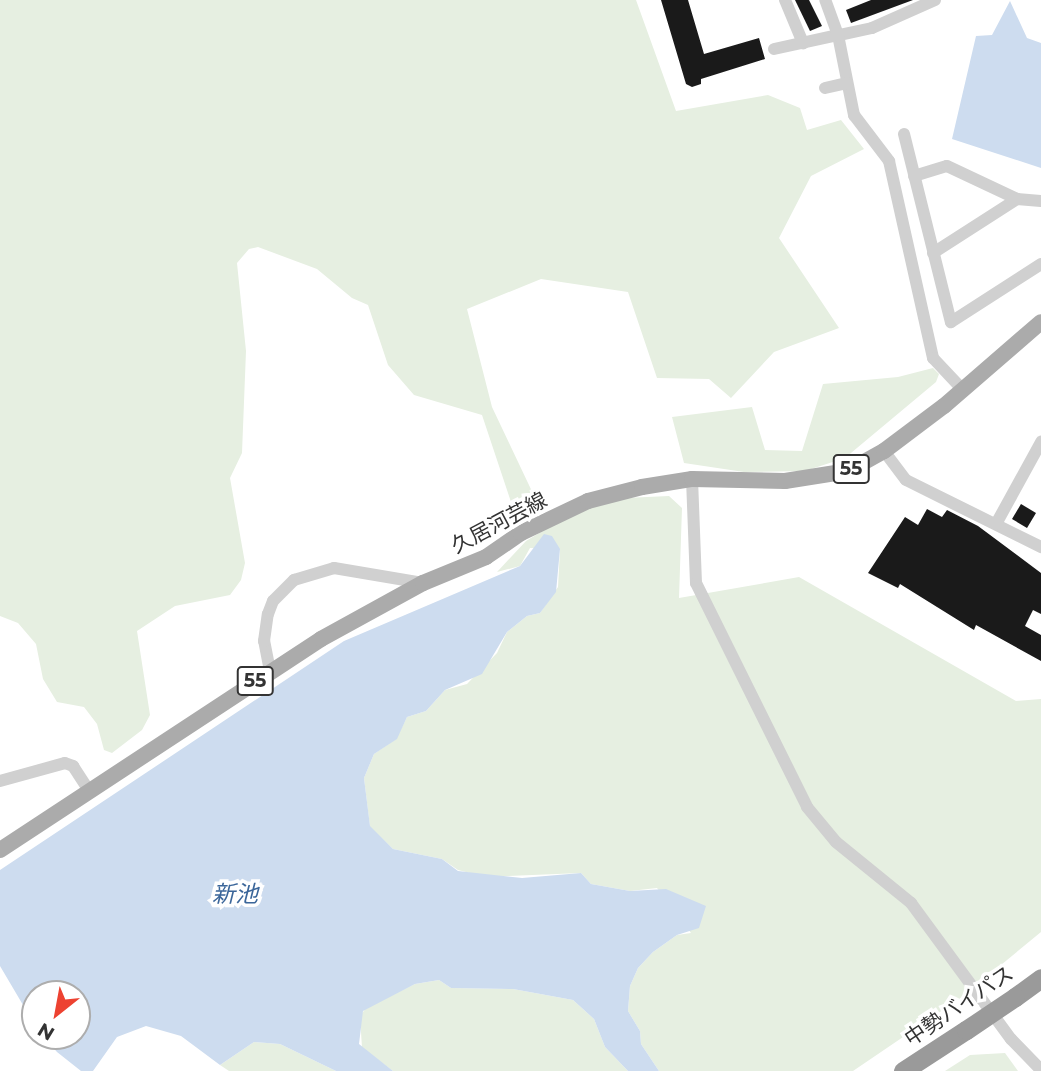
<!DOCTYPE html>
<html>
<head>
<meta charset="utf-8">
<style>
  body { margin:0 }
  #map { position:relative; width:1041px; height:1071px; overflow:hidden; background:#fff; font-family:Montserrat,"Noto Sans JP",sans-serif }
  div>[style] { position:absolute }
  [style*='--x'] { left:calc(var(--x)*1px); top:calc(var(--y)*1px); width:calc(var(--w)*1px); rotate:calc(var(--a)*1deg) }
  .green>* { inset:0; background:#e6efe1 }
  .water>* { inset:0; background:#cddcef }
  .building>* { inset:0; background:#1a1a1a }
  .minor>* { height:12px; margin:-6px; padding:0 6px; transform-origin:6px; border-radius:6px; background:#d0d0d0 }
  .major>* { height:16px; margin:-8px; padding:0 8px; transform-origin:8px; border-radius:8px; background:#ababab }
  .highway>* { height:19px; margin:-9.5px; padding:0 9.5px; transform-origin:9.5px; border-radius:9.5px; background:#9a9a9a }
  .highway-bridge>* { height:19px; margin:-9.5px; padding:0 9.5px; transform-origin:9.5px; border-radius:9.5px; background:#9a9a9a }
  span { translate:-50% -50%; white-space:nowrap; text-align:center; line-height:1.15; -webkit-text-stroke:7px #fff; paint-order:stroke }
  .shield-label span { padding:2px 5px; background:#fff; border:2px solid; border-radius:5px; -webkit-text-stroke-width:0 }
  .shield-label { font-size:19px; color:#333; font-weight:700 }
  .street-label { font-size:21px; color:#333 }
  .water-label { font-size:23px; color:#3b669a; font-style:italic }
  .north { position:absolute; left:21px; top:980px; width:70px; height:70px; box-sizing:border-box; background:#fff; border:2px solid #adadad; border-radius:50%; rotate:211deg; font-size:19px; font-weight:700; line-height:28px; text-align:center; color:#333 }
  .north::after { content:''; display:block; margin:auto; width:24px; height:32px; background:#ed4231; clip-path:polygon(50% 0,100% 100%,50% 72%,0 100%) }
</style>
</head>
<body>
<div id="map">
  <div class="green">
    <i style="clip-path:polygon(0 0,636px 0,676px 111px,768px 95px,800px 108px,807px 130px,841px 120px,864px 149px,811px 176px,779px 238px,839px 328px,774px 352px,731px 398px,709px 379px,657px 378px,628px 292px,541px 279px,467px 309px,492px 407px,537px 502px,514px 511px,482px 415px,414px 395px,388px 365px,368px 305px,352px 298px,317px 269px,258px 247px,249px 249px,237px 263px,246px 351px,242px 453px,230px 478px,245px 563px,241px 580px,230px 595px,175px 606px,137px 631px,150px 715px,142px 730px,112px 753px,104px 750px,97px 724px,84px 707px,57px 702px,43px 679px,36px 644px,18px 623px,0 616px)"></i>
    <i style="clip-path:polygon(933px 368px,939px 374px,936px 382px,845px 458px,805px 471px,744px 472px,684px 463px,672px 417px,752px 407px,765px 450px,802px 451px,823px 384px,898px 377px)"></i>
    <i style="clip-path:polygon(669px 496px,682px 508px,679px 598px,799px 577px,1016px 701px,1041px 699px,1041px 932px,962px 997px,853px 1071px,659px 1071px,641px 1044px,640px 1031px,628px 1011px,630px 986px,638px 968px,653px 952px,677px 935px,691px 933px,657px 888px,630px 891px,591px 884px,581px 873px,486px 877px,458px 870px,442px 859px,393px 849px,370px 827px,364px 778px,374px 754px,396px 739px,407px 717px,426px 711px,445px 690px,467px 684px,497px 653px,507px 632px,527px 616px,540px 613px,558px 587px,560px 549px,530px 548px,520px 566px,497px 572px,526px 541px,577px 510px,625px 498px)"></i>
    <i style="clip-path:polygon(439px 980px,451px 988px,513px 989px,573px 1000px,594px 1019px,605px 1047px,628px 1071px,393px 1071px,362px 1048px,360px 1016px,366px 1008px,415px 984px)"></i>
    <i style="clip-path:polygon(254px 1042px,280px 1044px,336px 1071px,229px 1071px,220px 1065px)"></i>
    <i style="clip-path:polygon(1005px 1053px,1018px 1071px,945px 1071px,970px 1055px)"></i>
  </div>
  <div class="water">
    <i style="clip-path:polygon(1010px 1px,1027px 38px,1041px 43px,1041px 168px,952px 139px,976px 36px,992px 35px)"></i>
    <i style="clip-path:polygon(544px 534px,552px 536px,560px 549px,556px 592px,540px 613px,527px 616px,507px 632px,482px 674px,445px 690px,426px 711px,407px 717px,397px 739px,374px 754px,364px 778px,370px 826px,393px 849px,442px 859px,458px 871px,522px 878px,581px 873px,591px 884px,630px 891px,666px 889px,706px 906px,699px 928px,677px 935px,653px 952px,638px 968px,630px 986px,628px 1011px,640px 1031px,641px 1044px,659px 1071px,628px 1071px,605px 1047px,594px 1019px,573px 1000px,513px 989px,451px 988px,439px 980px,415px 984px,363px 1011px,359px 1044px,393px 1071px,336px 1071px,280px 1044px,254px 1042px,220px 1065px,181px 1036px,146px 1026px,117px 1037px,93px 1071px,81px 1071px,57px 1052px,43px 1036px,77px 1036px,77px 994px,35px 994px,35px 1025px,23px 1005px,0 966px,0 870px,344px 641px,520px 566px)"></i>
  </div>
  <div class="building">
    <i style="clip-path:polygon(661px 0,688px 0,704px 54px,759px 38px,765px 59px,701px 79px,701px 84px,692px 87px,686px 84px)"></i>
    <i style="clip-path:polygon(795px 0,809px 0,822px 26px,810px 31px)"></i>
    <i style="clip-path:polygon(871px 0,913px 0,851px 23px,846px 10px)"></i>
    <i style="clip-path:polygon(1021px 504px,1036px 513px,1027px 528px,1012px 519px)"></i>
    <i style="clip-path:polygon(927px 509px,942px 517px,947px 510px,978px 526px,1041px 573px,1041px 614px,1033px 610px,1025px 626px,1041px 635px,1041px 661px,976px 625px,974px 630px,900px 584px,898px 588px,868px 573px,905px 517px,918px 525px)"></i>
  </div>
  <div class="minor">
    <i style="--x:785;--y:0;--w:47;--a:67.3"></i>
    <i style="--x:935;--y:0;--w:69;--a:156"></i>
    <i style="--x:872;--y:28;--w:35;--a:168"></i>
    <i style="--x:838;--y:35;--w:82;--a:78.7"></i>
    <i style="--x:854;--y:115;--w:58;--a:52.7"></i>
    <i style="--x:889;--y:161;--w:202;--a:77.4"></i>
    <i style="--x:933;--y:358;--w:44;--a:46.8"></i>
    <i style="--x:774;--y:49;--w:66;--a:-12.3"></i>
    <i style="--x:838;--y:35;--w:37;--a:-110"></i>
    <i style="--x:825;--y:88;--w:22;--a:-13"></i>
    <i style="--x:904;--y:134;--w:194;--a:76"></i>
    <i style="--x:951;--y:322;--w:107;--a:-32.8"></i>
    <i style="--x:914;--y:176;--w:34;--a:-17"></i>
    <i style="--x:947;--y:166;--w:77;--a:25.2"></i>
    <i style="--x:1017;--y:199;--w:24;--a:5"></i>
    <i style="--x:933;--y:253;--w:100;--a:-32.7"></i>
    <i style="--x:884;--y:451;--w:36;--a:53"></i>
    <i style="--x:906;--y:480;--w:151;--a:26.4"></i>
    <i style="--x:692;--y:479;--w:104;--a:87.8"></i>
    <i style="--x:696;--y:583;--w:250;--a:63.6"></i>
    <i style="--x:807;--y:807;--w:45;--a:50.4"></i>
    <i style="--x:836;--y:842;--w:97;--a:39.1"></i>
    <i style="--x:911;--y:903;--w:169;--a:53.7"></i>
    <i style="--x:1011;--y:1039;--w:43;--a:45.9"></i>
    <i style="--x:996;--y:524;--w:94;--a:-61.2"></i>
    <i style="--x:270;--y:671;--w:31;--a:-101"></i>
    <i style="--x:264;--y:641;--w:27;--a:-82"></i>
    <i style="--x:268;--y:614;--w:14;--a:-69"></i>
    <i style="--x:273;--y:601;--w:30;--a:-45"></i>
    <i style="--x:294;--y:580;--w:42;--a:-16.7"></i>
    <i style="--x:334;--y:568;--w:90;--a:9.6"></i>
    <i style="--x:0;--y:781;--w:67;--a:-15.5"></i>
    <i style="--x:65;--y:763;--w:9;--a:21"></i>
    <i style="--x:73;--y:766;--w:31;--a:57"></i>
  </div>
  <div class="major">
    <i style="--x:0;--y:850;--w:384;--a:-33.3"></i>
    <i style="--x:321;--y:639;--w:116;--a:-28.8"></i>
    <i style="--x:423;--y:583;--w:68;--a:-22.4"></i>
    <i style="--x:486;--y:557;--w:42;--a:-34.4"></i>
    <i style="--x:521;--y:533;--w:74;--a:-25.5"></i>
    <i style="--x:588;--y:501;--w:56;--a:-14.5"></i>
    <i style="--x:642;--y:487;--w:51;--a:-9.1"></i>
    <i style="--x:692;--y:479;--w:93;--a:1.2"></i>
    <i style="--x:785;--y:481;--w:64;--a:-9"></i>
    <i style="--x:848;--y:471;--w:41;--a:-29.1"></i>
    <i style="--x:884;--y:451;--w:75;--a:-36.9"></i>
    <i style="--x:944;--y:406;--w:128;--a:-40.9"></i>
  </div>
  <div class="highway">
    <i style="--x:1015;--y:997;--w:32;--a:-36"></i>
    <i style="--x:903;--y:1071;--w:75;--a:-33.1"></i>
  </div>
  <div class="highway-bridge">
    <i style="--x:966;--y:1030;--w:59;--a:-34"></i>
  </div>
  <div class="shield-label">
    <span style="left:851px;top:469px">55</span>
    <span style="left:255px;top:681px">55</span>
  </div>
  <div class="street-label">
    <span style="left:499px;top:523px;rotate:-28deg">久居河芸線</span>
    <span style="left:959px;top:1006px;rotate:-34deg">中勢バイパス</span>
  </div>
  <div class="water-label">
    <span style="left:235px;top:894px">新池</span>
  </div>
  <div class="north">N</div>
</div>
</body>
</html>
